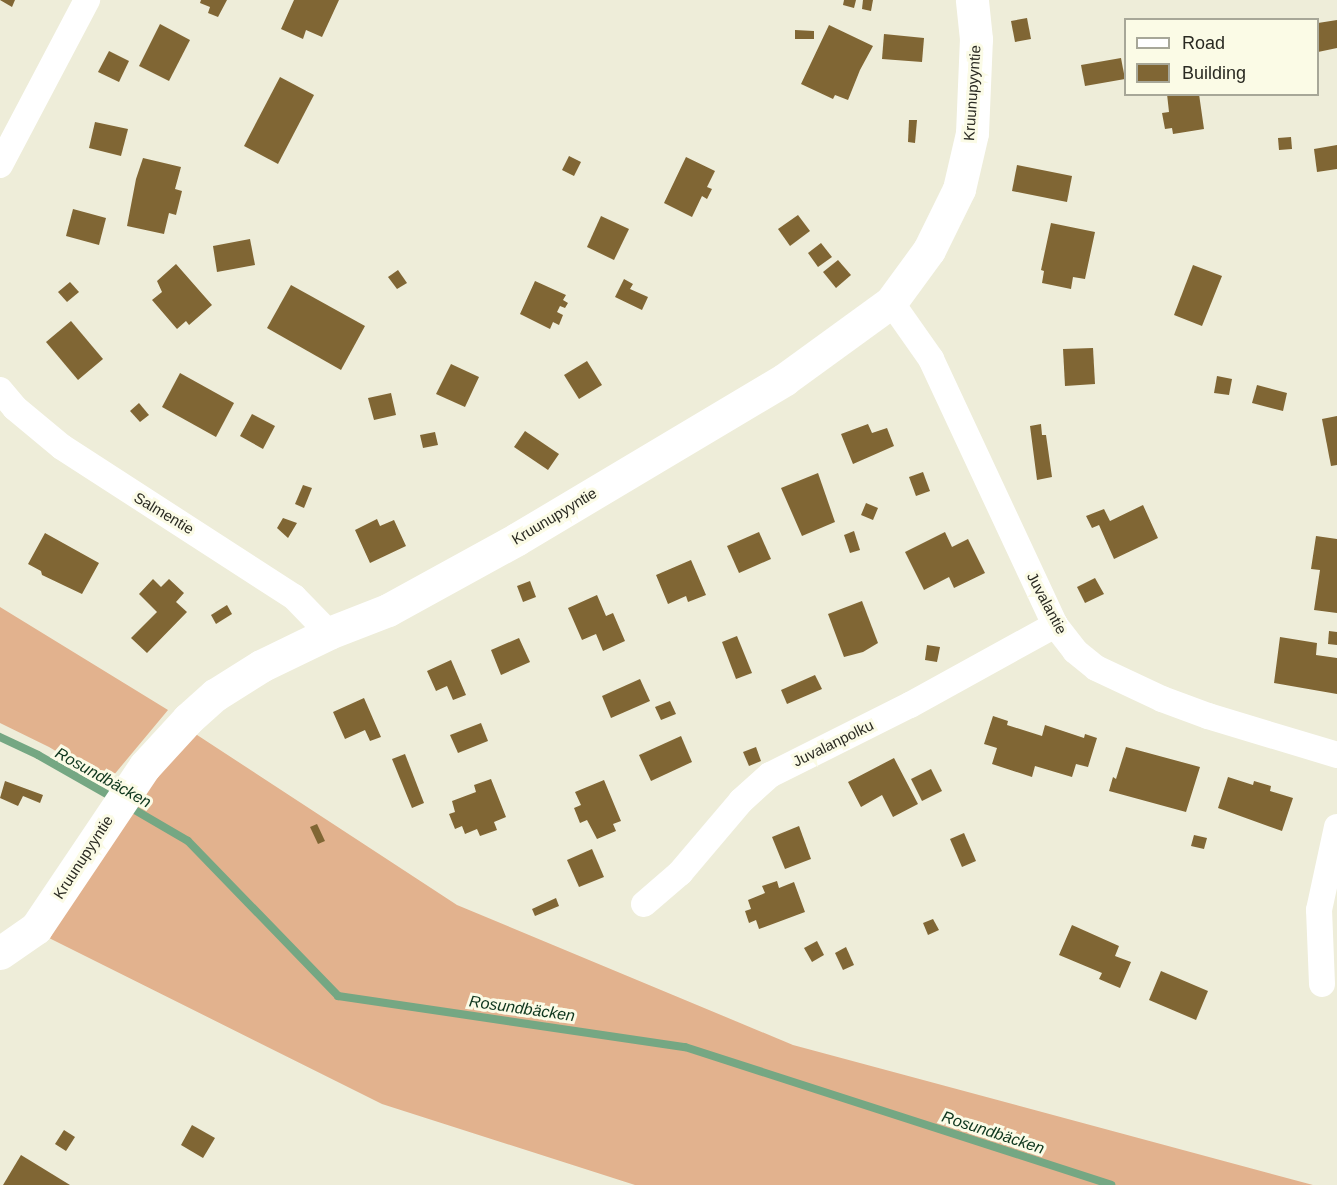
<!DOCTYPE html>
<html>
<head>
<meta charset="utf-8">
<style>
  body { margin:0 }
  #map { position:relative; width:1337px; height:1185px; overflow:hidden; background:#eeedd9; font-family:Helvetica,sans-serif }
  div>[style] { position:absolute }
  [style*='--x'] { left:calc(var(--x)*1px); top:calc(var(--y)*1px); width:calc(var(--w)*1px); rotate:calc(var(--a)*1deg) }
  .forest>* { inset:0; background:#e2b28e }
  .stream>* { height:8px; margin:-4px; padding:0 4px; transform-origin:4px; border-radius:4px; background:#75a783 }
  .building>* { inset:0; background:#806634 }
  .street>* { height:26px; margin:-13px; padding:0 13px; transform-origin:13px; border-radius:13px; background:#fff }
  .secondary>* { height:33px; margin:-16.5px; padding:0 16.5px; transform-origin:16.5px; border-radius:16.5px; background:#fff }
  span { translate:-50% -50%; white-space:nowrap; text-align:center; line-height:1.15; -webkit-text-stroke:6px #fbfbe6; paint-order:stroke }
  .street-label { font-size:15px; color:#2a2a22 }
  .water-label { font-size:16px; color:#0e361d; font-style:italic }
  .legend { position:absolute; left:1124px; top:18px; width:195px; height:78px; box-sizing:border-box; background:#fbfbe6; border:2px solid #a7a798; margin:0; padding:8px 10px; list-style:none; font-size:18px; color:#2a2a22 }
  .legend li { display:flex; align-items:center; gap:12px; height:30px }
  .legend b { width:30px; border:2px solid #a7a798 }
</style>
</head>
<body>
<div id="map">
  <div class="forest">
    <i style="clip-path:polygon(0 607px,168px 710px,108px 782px,49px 747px,0 723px)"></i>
    <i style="clip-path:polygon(191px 731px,457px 905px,793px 1045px,1313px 1185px,635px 1185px,382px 1104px,45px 936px,112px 835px)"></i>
  </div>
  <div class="stream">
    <i style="--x:0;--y:737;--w:42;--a:25.3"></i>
    <i style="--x:38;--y:755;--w:89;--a:29.7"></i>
    <i style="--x:128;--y:806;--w:69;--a:30.3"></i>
    <i style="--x:188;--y:841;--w:216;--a:45.9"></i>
    <i style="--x:338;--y:996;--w:351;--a:8.4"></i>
    <i style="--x:685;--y:1047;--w:448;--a:17.9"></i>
  </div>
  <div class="building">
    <i style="clip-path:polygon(0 0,15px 0,12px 7px)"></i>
    <i style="clip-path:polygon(201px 0,227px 0,218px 17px,208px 13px,210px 7px,200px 3px)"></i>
    <i style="clip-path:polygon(294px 0,339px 0,322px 37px,306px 30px,303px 39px,281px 29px)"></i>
    <i style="clip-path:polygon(844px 0,856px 0,854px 8px,843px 5px)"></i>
    <i style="clip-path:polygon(863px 0,873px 0,871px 11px,862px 9px)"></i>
    <i style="clip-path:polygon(1027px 18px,1031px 39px,1015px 42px,1011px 21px)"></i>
    <i style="clip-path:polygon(1337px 20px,1337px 48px,1318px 52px,1318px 23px)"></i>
    <i style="clip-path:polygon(160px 24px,190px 40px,169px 81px,139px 66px)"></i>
    <i style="clip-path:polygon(829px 25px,873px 46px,860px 70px,848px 100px,835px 95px,833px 99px,801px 84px)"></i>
    <i style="clip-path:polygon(795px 30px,814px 31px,814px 39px,795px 39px)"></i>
    <i style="clip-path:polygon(884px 34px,924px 38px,922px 62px,882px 59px)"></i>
    <i style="clip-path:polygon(109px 51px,129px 61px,119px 82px,98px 72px)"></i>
    <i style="clip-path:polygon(1121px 58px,1125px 79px,1085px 86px,1081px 65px)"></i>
    <i style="clip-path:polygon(280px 77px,314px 95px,278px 164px,244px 146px)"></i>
    <i style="clip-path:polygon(1167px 94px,1199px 94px,1204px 129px,1173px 134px,1172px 128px,1165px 129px,1162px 113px,1169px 112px)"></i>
    <i style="clip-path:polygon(909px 120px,917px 120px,915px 143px,908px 142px)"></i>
    <i style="clip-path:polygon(95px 122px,128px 129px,121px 156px,89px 148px)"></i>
    <i style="clip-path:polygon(1291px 137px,1292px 149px,1279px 150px,1278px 138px)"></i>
    <i style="clip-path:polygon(1337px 145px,1337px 169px,1317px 172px,1314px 149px)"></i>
    <i style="clip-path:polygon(569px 156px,581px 162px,574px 176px,562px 170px)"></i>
    <i style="clip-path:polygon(686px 157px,715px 171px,707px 187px,712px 189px,707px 199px,702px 196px,692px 217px,664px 203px)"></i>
    <i style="clip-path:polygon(143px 158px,181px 167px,175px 189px,182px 191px,176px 215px,169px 213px,164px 234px,127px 226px,136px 179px)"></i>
    <i style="clip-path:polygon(1017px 165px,1072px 176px,1067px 202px,1012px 191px)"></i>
    <i style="clip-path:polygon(73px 209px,106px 218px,99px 245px,66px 236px)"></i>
    <i style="clip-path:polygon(798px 215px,810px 231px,790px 246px,778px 229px)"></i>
    <i style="clip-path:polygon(601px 216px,629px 229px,614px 260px,587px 247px)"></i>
    <i style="clip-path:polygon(1051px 223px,1095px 232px,1085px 279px,1073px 277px,1071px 289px,1042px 283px,1044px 271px,1041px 270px)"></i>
    <i style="clip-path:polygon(250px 239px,255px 265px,217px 272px,213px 246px)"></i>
    <i style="clip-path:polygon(821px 243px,832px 257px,818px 267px,808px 253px)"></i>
    <i style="clip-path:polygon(838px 260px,851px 275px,836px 288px,823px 272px)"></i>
    <i style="clip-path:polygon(176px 264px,212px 305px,189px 325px,186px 321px,177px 329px,152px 300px,162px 292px,157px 281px)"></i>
    <i style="clip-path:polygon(1193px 265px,1222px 276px,1202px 326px,1174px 315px)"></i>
    <i style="clip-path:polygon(398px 270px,407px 283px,397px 289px,388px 277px)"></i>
    <i style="clip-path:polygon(624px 279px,633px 284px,630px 289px,648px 297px,642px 310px,615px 297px)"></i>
    <i style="clip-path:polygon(535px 281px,566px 295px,563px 300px,568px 303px,565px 308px,560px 306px,557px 312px,563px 315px,559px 325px,553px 322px,550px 329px,520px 314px)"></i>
    <i style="clip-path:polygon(70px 282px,79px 292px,67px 302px,58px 292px)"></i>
    <i style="clip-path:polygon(291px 285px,365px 326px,341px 370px,267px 328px)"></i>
    <i style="clip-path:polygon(71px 321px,103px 359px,78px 380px,46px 342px)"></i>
    <i style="clip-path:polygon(1093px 348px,1095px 384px,1065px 386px,1063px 349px)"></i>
    <i style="clip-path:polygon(587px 361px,602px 385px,579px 399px,564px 375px)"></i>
    <i style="clip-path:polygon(451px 364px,479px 377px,465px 407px,436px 394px)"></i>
    <i style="clip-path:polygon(180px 373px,234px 403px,216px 437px,162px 407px)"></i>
    <i style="clip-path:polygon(1217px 376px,1232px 379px,1229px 395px,1214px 393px)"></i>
    <i style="clip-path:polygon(1257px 385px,1287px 393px,1283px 411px,1252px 403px)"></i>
    <i style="clip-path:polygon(391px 393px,396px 415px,374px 420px,368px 398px)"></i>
    <i style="clip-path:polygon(139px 403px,149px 415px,140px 422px,130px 411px)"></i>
    <i style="clip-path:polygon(252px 414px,275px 426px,263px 449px,240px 436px)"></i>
    <i style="clip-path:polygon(1337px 416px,1337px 465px,1331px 466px,1322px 419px)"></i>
    <i style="clip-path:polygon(868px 424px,872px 433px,887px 428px,894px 446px,853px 464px,841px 434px)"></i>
    <i style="clip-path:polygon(1041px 424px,1042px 435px,1046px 435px,1052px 477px,1037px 480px,1030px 426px)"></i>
    <i style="clip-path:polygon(525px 431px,559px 454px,548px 470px,514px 447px)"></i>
    <i style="clip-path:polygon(435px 432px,438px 445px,423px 448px,420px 435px)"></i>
    <i style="clip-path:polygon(923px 472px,930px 491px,916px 496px,909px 477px)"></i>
    <i style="clip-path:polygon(818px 473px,835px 522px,802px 536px,781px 488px)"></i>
    <i style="clip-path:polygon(303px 485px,312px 488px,304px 508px,295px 504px)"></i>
    <i style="clip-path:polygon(866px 503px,878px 508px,873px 520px,861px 515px)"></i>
    <i style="clip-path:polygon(1143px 505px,1158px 538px,1114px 559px,1099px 525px,1092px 528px,1086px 516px,1104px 509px,1110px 521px)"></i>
    <i style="clip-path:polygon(283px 518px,297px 523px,288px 538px,277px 528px)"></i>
    <i style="clip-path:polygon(377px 519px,380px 526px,394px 520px,406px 546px,370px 563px,355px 530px)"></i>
    <i style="clip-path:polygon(854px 531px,860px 550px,850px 553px,844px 535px)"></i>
    <i style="clip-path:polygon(759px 532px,771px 559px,739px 573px,727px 546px)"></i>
    <i style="clip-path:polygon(945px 532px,952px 547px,968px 539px,985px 573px,954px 588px,949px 577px,924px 590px,905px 552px)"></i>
    <i style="clip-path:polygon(45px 533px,99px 563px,82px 594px,42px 575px,41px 571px,28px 564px)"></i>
    <i style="clip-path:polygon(1316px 536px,1337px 539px,1337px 613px,1314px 610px,1320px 570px,1311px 569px)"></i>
    <i style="clip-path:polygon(691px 560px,706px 595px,688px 602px,686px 596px,668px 604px,656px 575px)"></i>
    <i style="clip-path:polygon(1095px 578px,1104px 594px,1085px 603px,1077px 587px)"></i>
    <i style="clip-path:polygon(153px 579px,161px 587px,169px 579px,184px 593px,176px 602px,187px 612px,147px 653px,131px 638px,157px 612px,139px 594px)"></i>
    <i style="clip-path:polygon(530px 581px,536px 597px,523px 602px,517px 586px)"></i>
    <i style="clip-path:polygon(597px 595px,606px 616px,613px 613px,625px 641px,603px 651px,596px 634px,582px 640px,568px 608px)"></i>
    <i style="clip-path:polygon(862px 601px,878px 643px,863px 652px,844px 657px,828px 614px)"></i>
    <i style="clip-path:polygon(227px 605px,232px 614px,216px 624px,211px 615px)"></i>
    <i style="clip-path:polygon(1329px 631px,1337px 632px,1337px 645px,1328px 644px)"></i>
    <i style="clip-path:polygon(737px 636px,752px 673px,736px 679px,722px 642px)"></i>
    <i style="clip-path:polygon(1280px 637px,1317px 643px,1316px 655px,1337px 658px,1337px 694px,1274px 683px)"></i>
    <i style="clip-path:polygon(519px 638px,530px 662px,501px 675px,491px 650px)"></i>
    <i style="clip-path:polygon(927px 645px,940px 647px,937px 662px,925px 660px)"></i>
    <i style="clip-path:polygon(451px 660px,466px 695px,453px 700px,447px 686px,436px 691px,427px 671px)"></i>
    <i style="clip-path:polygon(815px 675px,822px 689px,787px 704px,781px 690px)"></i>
    <i style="clip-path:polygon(640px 679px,650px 701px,611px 718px,602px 696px)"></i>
    <i style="clip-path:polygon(364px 698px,381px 737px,370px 741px,365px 730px,345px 739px,333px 712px)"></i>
    <i style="clip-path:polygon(670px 701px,676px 714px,661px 720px,655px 707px)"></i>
    <i style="clip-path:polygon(993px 716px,1008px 721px,1007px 725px,1042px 736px,1045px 725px,1084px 738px,1085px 734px,1097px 738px,1088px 767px,1076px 764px,1072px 777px,1035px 766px,1032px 777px,992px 764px,997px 748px,984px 744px)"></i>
    <i style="clip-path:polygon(481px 723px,488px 741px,458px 753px,450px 735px)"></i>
    <i style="clip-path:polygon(681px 736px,692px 762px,651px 781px,639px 755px)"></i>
    <i style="clip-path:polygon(756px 747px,761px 761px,749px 766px,743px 752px)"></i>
    <i style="clip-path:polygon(1126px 747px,1200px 767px,1186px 812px,1109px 791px,1113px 777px,1116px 779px)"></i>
    <i style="clip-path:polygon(405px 754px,424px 803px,412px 808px,392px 759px)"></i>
    <i style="clip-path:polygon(894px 758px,918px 804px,893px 817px,882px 795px,861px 807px,848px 782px)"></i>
    <i style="clip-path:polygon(931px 769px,942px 791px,922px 801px,911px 779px)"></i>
    <i style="clip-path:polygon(1228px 777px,1253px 785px,1254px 781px,1271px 786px,1270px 791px,1293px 798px,1282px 831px,1218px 808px)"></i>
    <i style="clip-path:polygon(491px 779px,506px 817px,494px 822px,497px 830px,480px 836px,477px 829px,465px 834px,462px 826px,455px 829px,449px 814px,455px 812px,452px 801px,476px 792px,474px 785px)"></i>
    <i style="clip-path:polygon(604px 780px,621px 821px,613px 824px,616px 831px,597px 839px,587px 820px,580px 823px,574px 808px,581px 805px,575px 792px)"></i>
    <i style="clip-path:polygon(5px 781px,43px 795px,40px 803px,23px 796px,18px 806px,0 798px)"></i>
    <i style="clip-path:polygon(317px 824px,325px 841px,318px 844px,310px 827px)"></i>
    <i style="clip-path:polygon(799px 826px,811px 859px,785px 869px,772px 837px)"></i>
    <i style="clip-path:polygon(964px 833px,976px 861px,962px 867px,950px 839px)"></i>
    <i style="clip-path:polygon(1194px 835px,1207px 838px,1204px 849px,1191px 846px)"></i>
    <i style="clip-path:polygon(592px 849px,604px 877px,579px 887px,567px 860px)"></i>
    <i style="clip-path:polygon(777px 881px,779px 888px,794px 882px,805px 912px,759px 929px,756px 920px,749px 923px,745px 911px,751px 909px,748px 900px,765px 893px,762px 886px)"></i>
    <i style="clip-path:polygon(556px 898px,559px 906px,535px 916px,532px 909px)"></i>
    <i style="clip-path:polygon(933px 919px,939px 930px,928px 935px,923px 923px)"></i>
    <i style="clip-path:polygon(1072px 925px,1119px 946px,1115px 956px,1131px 962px,1120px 988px,1099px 979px,1102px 973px,1059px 955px)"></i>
    <i style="clip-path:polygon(817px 941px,824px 955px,812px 962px,804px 948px)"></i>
    <i style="clip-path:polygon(846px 947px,854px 965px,843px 970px,835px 953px)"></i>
    <i style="clip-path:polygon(1161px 971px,1208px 991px,1196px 1020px,1149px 1000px)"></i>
    <i style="clip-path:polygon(192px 1125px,215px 1138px,203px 1158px,181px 1145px)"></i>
    <i style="clip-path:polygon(64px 1130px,75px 1137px,66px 1151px,55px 1144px)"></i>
    <i style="clip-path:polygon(21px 1155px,70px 1185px,3px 1185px)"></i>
  </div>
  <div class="street">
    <i style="--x:0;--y:165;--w:187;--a:-62.2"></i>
    <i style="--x:891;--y:302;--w:70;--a:54.9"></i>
    <i style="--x:931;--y:359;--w:293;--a:65"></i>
    <i style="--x:1055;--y:625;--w:33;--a:52"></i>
    <i style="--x:1075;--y:651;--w:27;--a:39"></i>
    <i style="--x:1096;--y:668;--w:73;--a:25.2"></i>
    <i style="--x:1162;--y:699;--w:49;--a:20.3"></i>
    <i style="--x:1208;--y:716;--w:135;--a:16.8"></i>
    <i style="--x:0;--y:390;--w:23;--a:50"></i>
    <i style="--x:15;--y:408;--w:61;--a:39.7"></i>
    <i style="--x:62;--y:447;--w:276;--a:32.9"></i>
    <i style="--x:294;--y:597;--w:50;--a:45.8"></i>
    <i style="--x:644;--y:904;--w:48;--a:-40.7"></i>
    <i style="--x:680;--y:873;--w:94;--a:-49.7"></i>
    <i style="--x:741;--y:801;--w:39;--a:-42"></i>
    <i style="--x:770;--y:775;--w:157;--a:-26.6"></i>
    <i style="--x:910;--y:705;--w:166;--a:-28.9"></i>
    <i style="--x:1322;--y:984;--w:74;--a:-92.3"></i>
    <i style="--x:1319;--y:910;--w:85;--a:-77.8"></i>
  </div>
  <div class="secondary">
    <i style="--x:0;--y:953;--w:44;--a:-34.8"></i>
    <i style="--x:36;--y:928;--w:195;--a:-56.1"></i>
    <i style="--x:145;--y:766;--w:64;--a:-47.5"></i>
    <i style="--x:188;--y:719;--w:36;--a:-42"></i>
    <i style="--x:215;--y:695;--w:54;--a:-32.2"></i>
    <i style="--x:261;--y:666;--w:76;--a:-25.9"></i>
    <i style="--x:329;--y:633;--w:63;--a:-21.3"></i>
    <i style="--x:388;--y:610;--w:147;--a:-28.8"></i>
    <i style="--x:517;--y:539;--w:312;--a:-30.8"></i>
    <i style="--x:785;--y:379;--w:131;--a:-36"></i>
    <i style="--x:891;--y:302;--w:64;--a:-53.8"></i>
    <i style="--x:929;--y:250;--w:68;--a:-63.8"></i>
    <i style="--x:959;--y:189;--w:57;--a:-76.9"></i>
    <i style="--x:972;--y:133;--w:94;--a:-87.6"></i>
    <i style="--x:976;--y:39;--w:39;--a:-96"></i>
  </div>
  <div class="street-label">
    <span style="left:972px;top:93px;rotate:-86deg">Kruunupyyntie</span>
    <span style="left:164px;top:513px;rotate:31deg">Salmentie</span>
    <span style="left:554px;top:516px;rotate:-31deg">Kruunupyyntie</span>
    <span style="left:1047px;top:603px;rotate:62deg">Juvalantie</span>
    <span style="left:833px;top:743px;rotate:-26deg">Juvalanpolku</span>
    <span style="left:83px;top:857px;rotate:-57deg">Kruunupyyntie</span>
  </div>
  <div class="water-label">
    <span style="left:103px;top:778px;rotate:29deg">Rosundbäcken</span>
    <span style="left:522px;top:1009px;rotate:8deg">Rosundbäcken</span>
    <span style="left:993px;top:1133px;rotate:18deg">Rosundbäcken</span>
  </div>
  <ul class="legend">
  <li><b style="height:8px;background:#fff"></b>Road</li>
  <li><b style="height:16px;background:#806634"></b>Building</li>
  </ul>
</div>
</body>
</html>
